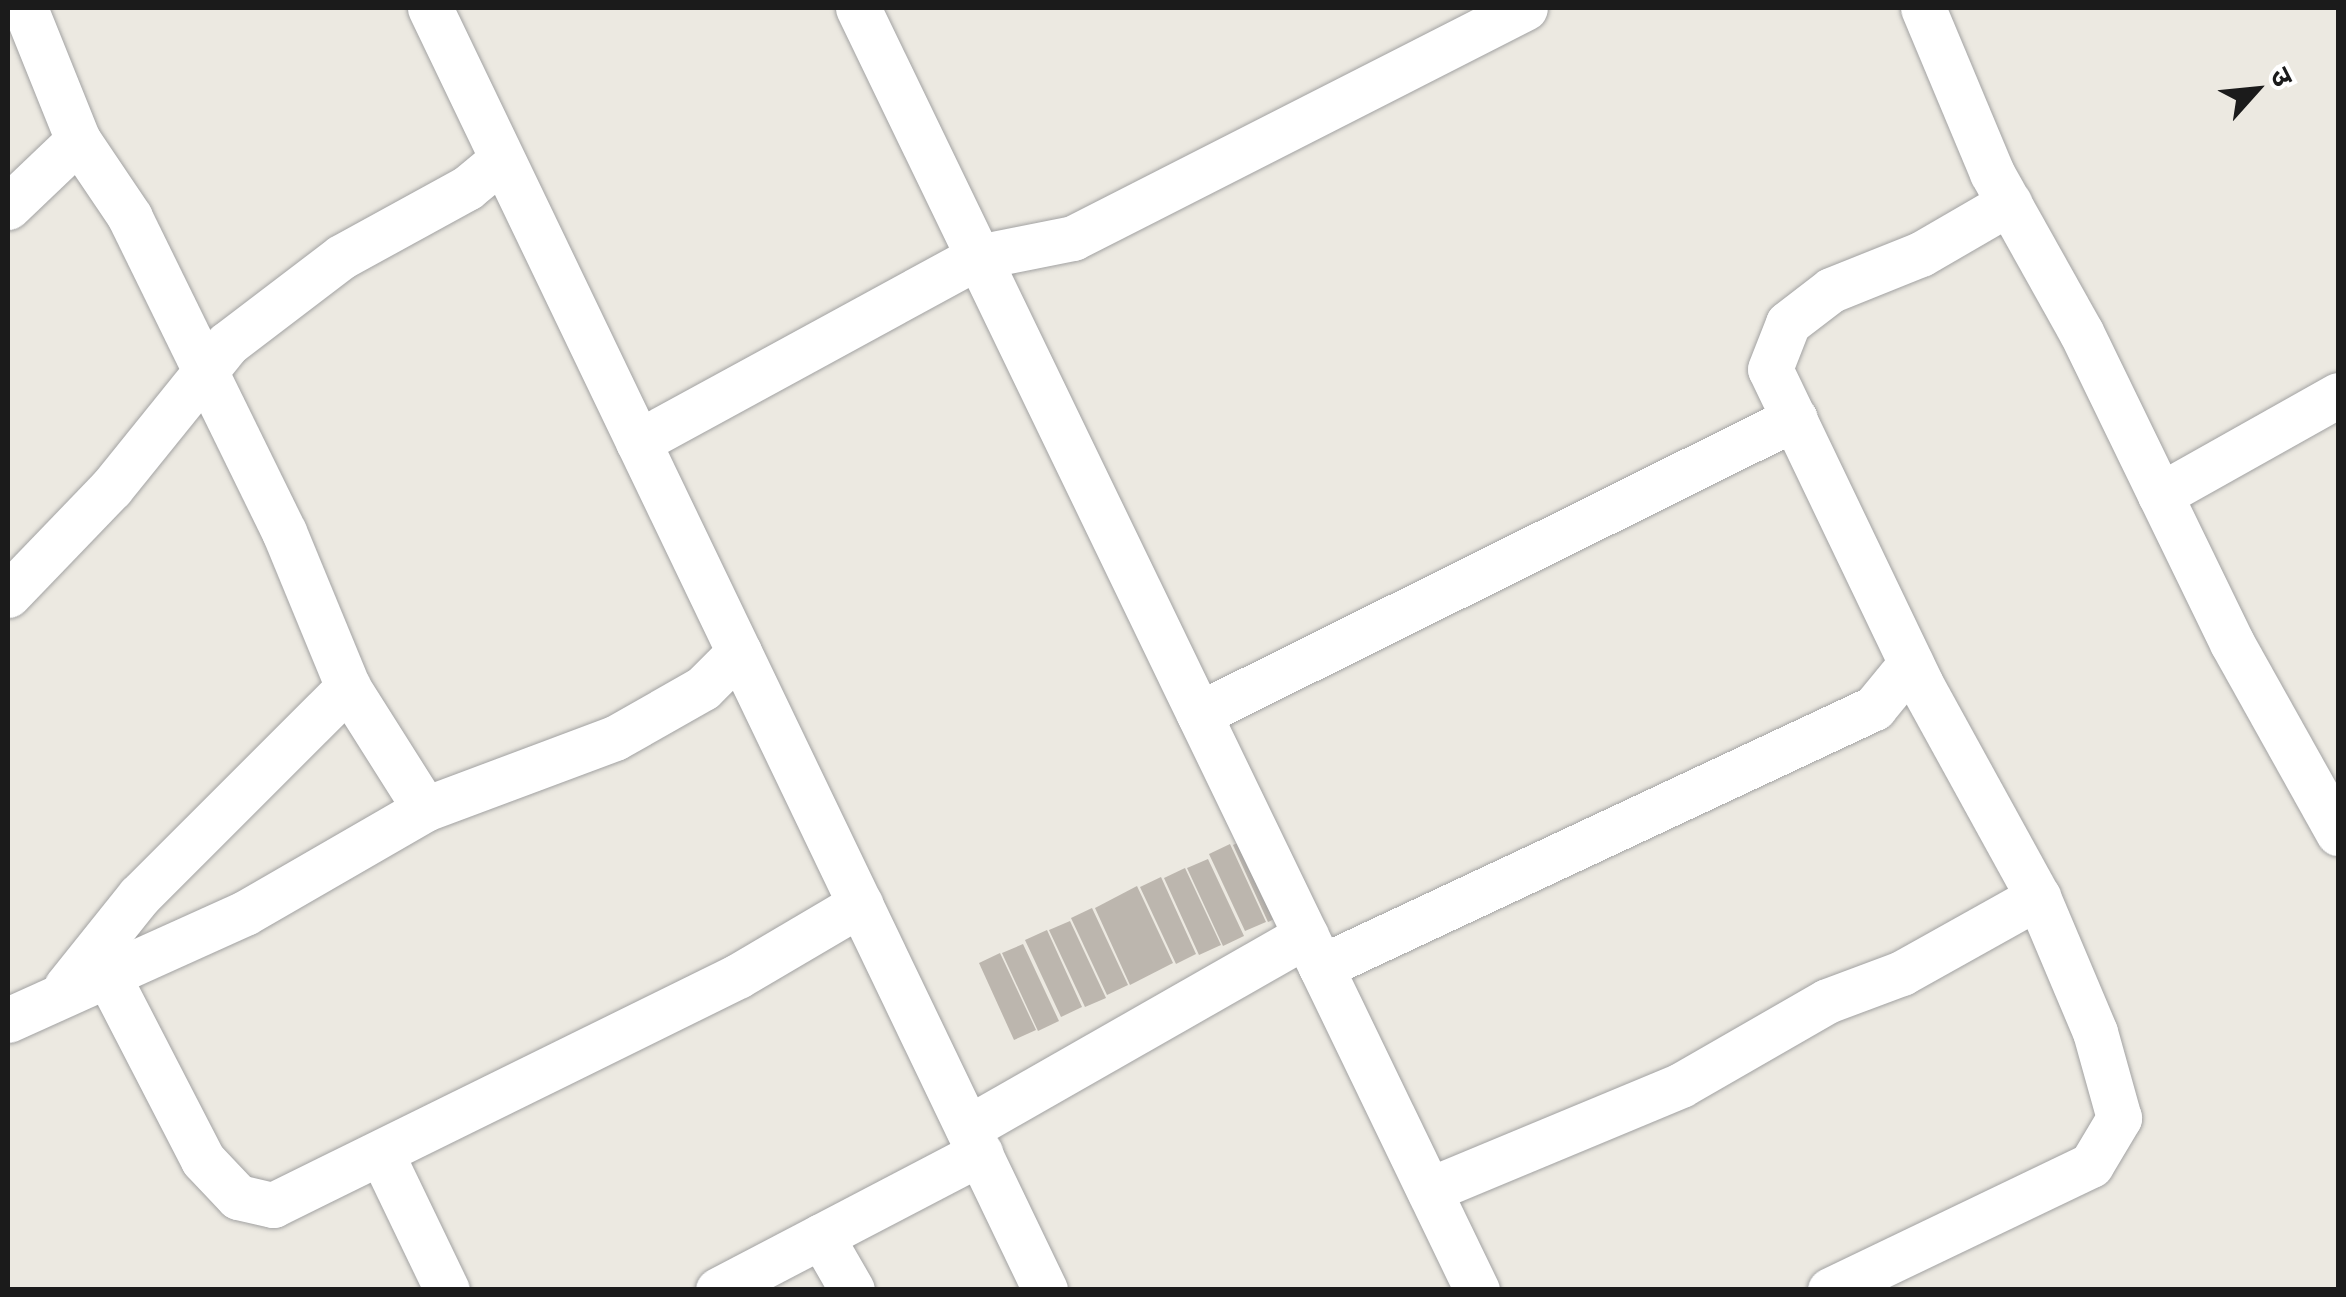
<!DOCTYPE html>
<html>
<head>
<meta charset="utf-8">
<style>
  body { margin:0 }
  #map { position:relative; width:2346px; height:1297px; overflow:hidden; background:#ece9e1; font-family:Barlow,"Noto Sans Devanagari",sans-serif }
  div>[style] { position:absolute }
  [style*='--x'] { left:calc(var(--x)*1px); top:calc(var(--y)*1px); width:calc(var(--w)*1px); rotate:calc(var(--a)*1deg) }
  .building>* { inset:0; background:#bcb6ae }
  .roads { filter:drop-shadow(0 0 2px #a2a2a2) drop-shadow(0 0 2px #a2a2a2) }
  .minor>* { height:45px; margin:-22.5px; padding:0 22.5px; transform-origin:22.5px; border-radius:22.5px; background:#fff }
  span { translate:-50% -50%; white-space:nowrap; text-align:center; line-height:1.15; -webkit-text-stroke:8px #fff; paint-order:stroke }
  .frame { position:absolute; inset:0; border:10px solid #1b1b1b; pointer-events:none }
  .north { position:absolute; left:2206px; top:40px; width:100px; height:100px; -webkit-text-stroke:8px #fff; paint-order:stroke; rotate:63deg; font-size:28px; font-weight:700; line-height:40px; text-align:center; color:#1b1b1b }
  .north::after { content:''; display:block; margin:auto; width:35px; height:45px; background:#1b1b1b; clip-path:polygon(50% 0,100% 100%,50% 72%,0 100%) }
</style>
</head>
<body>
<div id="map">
  <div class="building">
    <i style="clip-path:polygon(1254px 835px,1290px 912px,1268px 922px,1233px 845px)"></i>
    <i style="clip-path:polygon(1230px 844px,1266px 922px,1245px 931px,1209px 854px)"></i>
    <i style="clip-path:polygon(1208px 859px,1244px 936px,1223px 946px,1187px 868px)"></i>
    <i style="clip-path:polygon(1185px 868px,1221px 945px,1199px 955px,1164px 878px)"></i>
    <i style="clip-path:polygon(1161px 877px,1196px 954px,1176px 964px,1140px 887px)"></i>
    <i style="clip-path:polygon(1137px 886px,1173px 963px,1130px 985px,1095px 908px)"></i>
    <i style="clip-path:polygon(1092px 908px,1128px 985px,1107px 995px,1071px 918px)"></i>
    <i style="clip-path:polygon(1070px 921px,1106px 998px,1085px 1007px,1049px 930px)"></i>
    <i style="clip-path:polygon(1047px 930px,1082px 1007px,1061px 1017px,1025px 940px)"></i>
    <i style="clip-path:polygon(1023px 944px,1059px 1021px,1038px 1031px,1002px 953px)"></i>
    <i style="clip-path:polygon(1000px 953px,1036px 1030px,1014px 1040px,979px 963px)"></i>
  </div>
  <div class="roads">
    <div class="minor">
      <i style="--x:430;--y:8;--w:1422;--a:64.37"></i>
      <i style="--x:858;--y:8;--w:1424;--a:64.23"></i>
      <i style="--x:1923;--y:8;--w:179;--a:67.3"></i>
      <i style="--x:1992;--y:173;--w:182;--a:60.8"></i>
      <i style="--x:2081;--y:332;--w:346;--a:64.1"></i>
      <i style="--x:2232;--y:643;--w:218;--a:60.8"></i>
      <i style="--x:8;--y:207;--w:97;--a:-43.7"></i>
      <i style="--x:638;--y:442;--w:387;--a:-28.6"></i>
      <i style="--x:978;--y:257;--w:97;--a:-11.3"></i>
      <i style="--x:1073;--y:238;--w:507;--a:-26.97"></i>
      <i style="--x:2160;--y:495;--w:204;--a:-29.3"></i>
      <i style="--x:8;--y:595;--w:149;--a:-46.1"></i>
      <i style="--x:111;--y:488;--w:185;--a:-51.1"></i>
      <i style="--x:227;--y:344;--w:143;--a:-37.3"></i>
      <i style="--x:341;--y:257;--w:144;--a:-28.7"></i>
      <i style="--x:467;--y:188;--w:45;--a:-39.6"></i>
      <i style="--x:1199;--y:714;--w:665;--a:-26.41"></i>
      <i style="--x:425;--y:809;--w:203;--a:-20.5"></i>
      <i style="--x:615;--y:738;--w:101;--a:-29.6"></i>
      <i style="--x:703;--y:688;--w:51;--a:-45"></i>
      <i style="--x:1321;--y:967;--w:611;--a:-25.1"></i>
      <i style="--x:1874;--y:708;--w:58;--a:-50.6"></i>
      <i style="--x:107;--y:974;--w:209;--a:62.7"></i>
      <i style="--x:203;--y:1160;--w:51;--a:46.6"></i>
      <i style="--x:238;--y:1197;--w:36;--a:13"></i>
      <i style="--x:273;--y:1205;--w:518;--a:-26.22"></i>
      <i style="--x:738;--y:976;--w:142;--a:-30.5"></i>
      <i style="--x:66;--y:987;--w:117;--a:-51.3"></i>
      <i style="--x:139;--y:896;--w:296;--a:-45"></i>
      <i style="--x:8;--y:1020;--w:260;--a:-24.3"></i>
      <i style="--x:245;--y:913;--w:208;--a:-30"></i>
      <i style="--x:425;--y:809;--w:144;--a:-122.3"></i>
      <i style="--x:348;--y:687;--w:168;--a:-112.4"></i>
      <i style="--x:284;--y:532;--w:351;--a:-116.1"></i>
      <i style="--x:130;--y:217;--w:93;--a:-124"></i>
      <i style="--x:78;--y:140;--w:142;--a:-111.9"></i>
      <i style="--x:968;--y:1128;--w:389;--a:-29.7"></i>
      <i style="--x:382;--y:1155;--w:150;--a:64.3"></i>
      <i style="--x:1429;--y:1190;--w:273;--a:-22.6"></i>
      <i style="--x:1681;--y:1085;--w:168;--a:-29.9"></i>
      <i style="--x:1827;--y:1001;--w:80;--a:-20.5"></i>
      <i style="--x:1902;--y:973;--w:156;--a:-29.2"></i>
      <i style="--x:821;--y:1236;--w:62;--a:60.1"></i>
      <i style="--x:718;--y:1290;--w:296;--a:-27.6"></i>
      <i style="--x:1830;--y:1290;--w:289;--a:-25.6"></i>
      <i style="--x:2091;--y:1165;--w:55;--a:-59.2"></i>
      <i style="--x:2119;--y:1118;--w:89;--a:-105.6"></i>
      <i style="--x:2095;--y:1032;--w:147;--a:-112.9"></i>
      <i style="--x:2038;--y:897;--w:243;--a:-118.8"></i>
      <i style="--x:1921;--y:684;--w:349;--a:-115.6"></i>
      <i style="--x:1770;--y:369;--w:49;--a:-68.6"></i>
      <i style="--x:1788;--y:323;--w:54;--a:-37.5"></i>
      <i style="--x:1831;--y:290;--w:97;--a:-21.8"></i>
      <i style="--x:1921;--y:254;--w:102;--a:-30.1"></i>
    </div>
  </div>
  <div class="frame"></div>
  <div class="north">उ</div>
</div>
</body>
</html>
